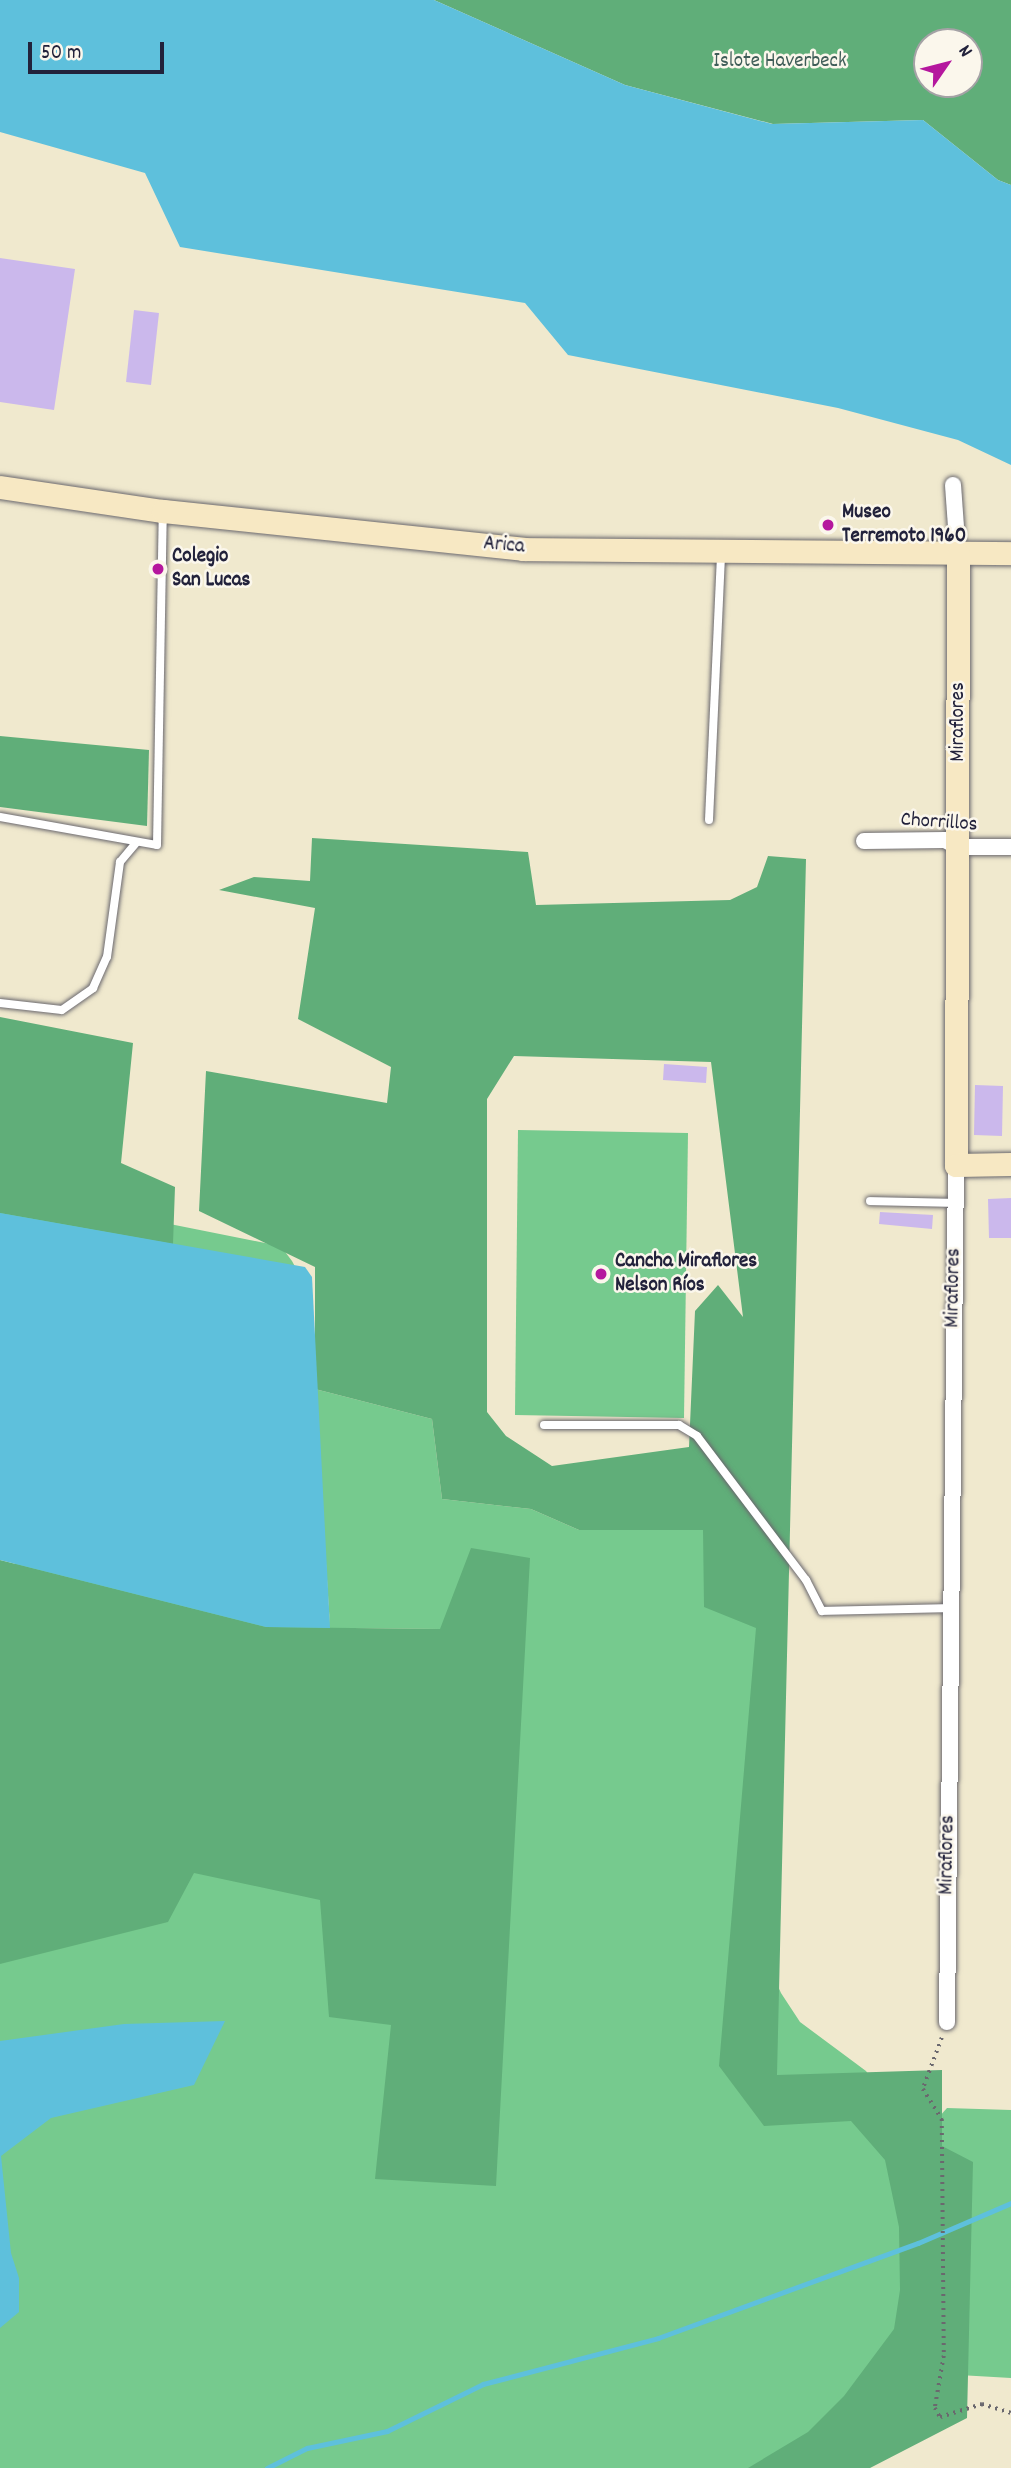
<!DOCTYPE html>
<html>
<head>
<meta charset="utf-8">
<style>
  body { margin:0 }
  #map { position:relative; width:1011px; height:2468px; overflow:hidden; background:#f0e9ce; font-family:Dekko,sans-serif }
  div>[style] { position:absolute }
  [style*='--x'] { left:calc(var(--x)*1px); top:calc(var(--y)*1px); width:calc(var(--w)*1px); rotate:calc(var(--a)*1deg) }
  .green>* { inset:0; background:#76ca8e }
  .forest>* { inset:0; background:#60ae79 }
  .water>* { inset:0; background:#5ec0dc }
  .stream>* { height:5px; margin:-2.5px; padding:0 2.5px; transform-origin:2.5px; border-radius:2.5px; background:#5ec0dc }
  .building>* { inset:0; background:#cbb8ec }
  .path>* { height:3.5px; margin-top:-1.75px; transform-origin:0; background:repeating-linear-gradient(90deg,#6a686e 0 2px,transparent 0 7px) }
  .roads { filter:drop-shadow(0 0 2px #6a686e) drop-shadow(0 0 2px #6a686e) }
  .service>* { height:8px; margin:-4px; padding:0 4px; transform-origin:4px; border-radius:4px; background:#fff }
  .minor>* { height:16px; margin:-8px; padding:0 8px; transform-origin:8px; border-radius:8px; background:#fff }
  .secondary>* { height:23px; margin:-11.5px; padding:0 11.5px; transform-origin:11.5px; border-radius:11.5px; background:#f7e8c3 }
  .dots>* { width:19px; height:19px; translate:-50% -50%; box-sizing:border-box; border:4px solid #fbf7ec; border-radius:50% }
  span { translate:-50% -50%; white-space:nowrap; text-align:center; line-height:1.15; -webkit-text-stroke:5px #fbf7ec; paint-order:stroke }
  .park-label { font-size:21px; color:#3f5d58 }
  .poi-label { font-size:21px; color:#22223b; font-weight:700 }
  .left { translate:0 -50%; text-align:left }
  .street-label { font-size:21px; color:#22223b }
  .north { position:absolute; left:913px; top:28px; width:70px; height:70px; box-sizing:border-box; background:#fbf7ec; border:2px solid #a4a2a5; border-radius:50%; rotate:55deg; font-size:19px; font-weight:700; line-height:28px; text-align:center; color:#22223b }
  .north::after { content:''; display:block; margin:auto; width:24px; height:32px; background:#b5179e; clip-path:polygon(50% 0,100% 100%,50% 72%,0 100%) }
  .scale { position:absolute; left:28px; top:42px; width:136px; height:32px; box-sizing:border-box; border:4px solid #22223b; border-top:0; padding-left:9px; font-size:21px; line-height:24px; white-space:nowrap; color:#22223b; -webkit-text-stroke:5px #fbf7ec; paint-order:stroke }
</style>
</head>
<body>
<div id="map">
  <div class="green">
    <i style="clip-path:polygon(518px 1130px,688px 1133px,684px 1418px,515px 1415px)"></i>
    <i style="clip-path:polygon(evenodd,0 1190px,270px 1244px,283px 1249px,292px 1261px,299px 1274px,330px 1627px,315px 1389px,432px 1419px,442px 1499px,531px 1509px,579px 1530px,703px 1530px,764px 1623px,760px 1946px,781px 1993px,800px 2022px,866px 2071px,893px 2108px,901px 2139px,902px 2324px,831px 2468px,0 2468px,0 1671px,52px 1657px,0 1527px,0 1190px,340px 1628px,440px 1629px,411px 1646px,340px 1628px)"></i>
    <i style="clip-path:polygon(947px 2108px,1011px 2110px,1011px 2378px,959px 2375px,939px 2117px)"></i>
  </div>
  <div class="forest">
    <i style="clip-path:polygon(evenodd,434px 0,1011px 0,1011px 185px,998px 180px,923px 120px,773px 124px,625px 85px,434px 0,927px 42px,969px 42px,969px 84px,927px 84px,927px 42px)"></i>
    <i style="clip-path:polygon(0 736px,149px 750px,147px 826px,0 807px)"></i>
    <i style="clip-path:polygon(evenodd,312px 838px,528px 852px,536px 905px,730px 900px,757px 887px,768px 856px,806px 859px,777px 2075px,942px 2070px,942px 2146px,973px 2162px,967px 2418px,870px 2468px,748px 2468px,808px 2432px,844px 2396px,894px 2329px,900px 2290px,899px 2227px,885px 2160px,851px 2121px,764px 2126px,719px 2066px,756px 1628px,704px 1607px,703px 1530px,579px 1530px,531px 1509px,442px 1499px,432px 1419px,315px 1389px,315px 1267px,199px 1211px,206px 1071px,387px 1103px,391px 1067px,298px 1019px,315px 908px,219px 890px,254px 877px,310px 881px,312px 838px,514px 1056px,711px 1062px,743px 1317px,718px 1285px,695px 1311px,689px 1447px,552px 1466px,506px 1436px,487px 1412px,487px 1099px,514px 1056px)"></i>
    <i style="clip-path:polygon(0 1017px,133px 1043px,121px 1163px,175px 1187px,173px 1244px,0 1213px)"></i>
    <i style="clip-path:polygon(471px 1548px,530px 1558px,496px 2186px,375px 2179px,391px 2025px,329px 2017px,320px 1900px,194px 1873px,168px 1922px,0 1964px,0 1560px,266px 1627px,440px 1629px)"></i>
  </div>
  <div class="water">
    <i style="clip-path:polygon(0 0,434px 0,625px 85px,772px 124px,923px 120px,998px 180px,1011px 185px,1011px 465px,958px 440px,838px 408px,568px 355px,525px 303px,180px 247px,145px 173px,0 132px)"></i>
    <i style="clip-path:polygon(0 1213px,305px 1267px,312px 1277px,330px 1628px,266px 1627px,0 1560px)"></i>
    <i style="clip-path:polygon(225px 2021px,194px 2085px,51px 2118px,1px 2156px,11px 2253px,19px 2278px,19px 2312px,0 2328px,0 2041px,124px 2024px)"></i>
  </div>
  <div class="stream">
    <i style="--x:267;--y:2468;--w:45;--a:-26.6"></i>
    <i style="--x:307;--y:2448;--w:82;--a:-12"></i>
    <i style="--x:387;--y:2431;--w:107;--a:-26.1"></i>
    <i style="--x:483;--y:2384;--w:181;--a:-14.7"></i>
    <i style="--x:658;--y:2338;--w:277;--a:-20.1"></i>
    <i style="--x:918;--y:2243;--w:101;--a:-23.3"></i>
  </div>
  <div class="building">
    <i style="clip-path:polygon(0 258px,75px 269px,54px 410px,0 402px)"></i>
    <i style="clip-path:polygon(134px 310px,159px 313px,151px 385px,126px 382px)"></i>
    <i style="clip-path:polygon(664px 1064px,707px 1067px,706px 1083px,663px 1080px)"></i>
    <i style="clip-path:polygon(975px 1085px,1003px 1086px,1002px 1136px,974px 1135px)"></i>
    <i style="clip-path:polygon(1011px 1198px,1011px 1238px,989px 1238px,988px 1199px)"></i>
    <i style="clip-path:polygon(880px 1212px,933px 1215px,932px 1229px,879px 1224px)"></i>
  </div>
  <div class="path">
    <i style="--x:942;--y:2038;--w:54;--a:110.4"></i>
    <i style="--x:923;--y:2089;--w:36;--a:58"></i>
    <i style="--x:942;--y:2119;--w:237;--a:89.5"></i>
    <i style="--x:944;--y:2356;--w:53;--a:99.8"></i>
    <i style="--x:935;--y:2408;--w:10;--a:61"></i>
    <i style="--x:940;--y:2417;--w:44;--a:-17.2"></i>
    <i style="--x:982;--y:2404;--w:30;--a:17"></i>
  </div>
  <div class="roads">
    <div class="service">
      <i style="--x:0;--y:817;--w:159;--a:10.1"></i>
      <i style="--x:157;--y:845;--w:331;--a:-89"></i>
      <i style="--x:709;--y:820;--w:269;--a:-87.4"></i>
      <i style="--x:0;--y:1003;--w:62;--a:6.4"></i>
      <i style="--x:62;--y:1010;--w:38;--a:-35"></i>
      <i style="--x:93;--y:988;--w:34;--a:-66"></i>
      <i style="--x:107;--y:957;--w:96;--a:-82.2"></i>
      <i style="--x:120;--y:862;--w:25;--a:-50"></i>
      <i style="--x:870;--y:1201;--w:85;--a:1.3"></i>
      <i style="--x:544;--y:1425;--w:135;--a:0"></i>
      <i style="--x:679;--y:1425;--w:21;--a:31"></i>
      <i style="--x:697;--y:1436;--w:181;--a:52.9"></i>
      <i style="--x:806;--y:1580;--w:35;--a:63"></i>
      <i style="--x:822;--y:1611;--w:128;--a:-1.3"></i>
    </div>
    <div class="minor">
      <i style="--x:953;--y:485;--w:70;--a:85.9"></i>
      <i style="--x:864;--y:841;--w:81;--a:-0.7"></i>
      <i style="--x:945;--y:840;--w:16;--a:27"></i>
      <i style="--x:959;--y:847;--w:52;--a:0"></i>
      <i style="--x:947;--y:2022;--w:857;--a:-89.4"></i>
    </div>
    <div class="secondary">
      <i style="--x:0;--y:487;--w:165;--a:8.4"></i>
      <i style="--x:163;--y:511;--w:362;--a:6"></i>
      <i style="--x:523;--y:549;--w:488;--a:0.5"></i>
      <i style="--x:958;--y:555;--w:610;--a:90.19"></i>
      <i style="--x:956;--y:1165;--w:55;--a:-1"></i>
    </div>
  </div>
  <div class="dots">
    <i style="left:828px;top:525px;background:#b5179e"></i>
    <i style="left:158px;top:569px;background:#b5179e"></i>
    <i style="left:601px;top:1274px;background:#b5179e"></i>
  </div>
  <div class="park-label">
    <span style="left:780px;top:62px">Islote Haverbeck</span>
  </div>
  <div class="poi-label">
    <span class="left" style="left:842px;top:525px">Museo<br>Terremoto 1960</span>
    <span class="left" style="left:172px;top:569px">Colegio<br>San Lucas</span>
    <span class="left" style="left:615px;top:1274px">Cancha Miraflores<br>Nelson Ríos</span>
  </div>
  <div class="street-label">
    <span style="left:504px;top:546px;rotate:5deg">Arica</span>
    <span style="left:959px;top:722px;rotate:-90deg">Miraflores</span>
    <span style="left:939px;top:823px;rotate:4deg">Chorrillos</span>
    <span style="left:954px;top:1288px;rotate:-89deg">Miraflores</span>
    <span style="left:948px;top:1855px;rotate:-89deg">Miraflores</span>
  </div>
  <div class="north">N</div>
  <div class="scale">50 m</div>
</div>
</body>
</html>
